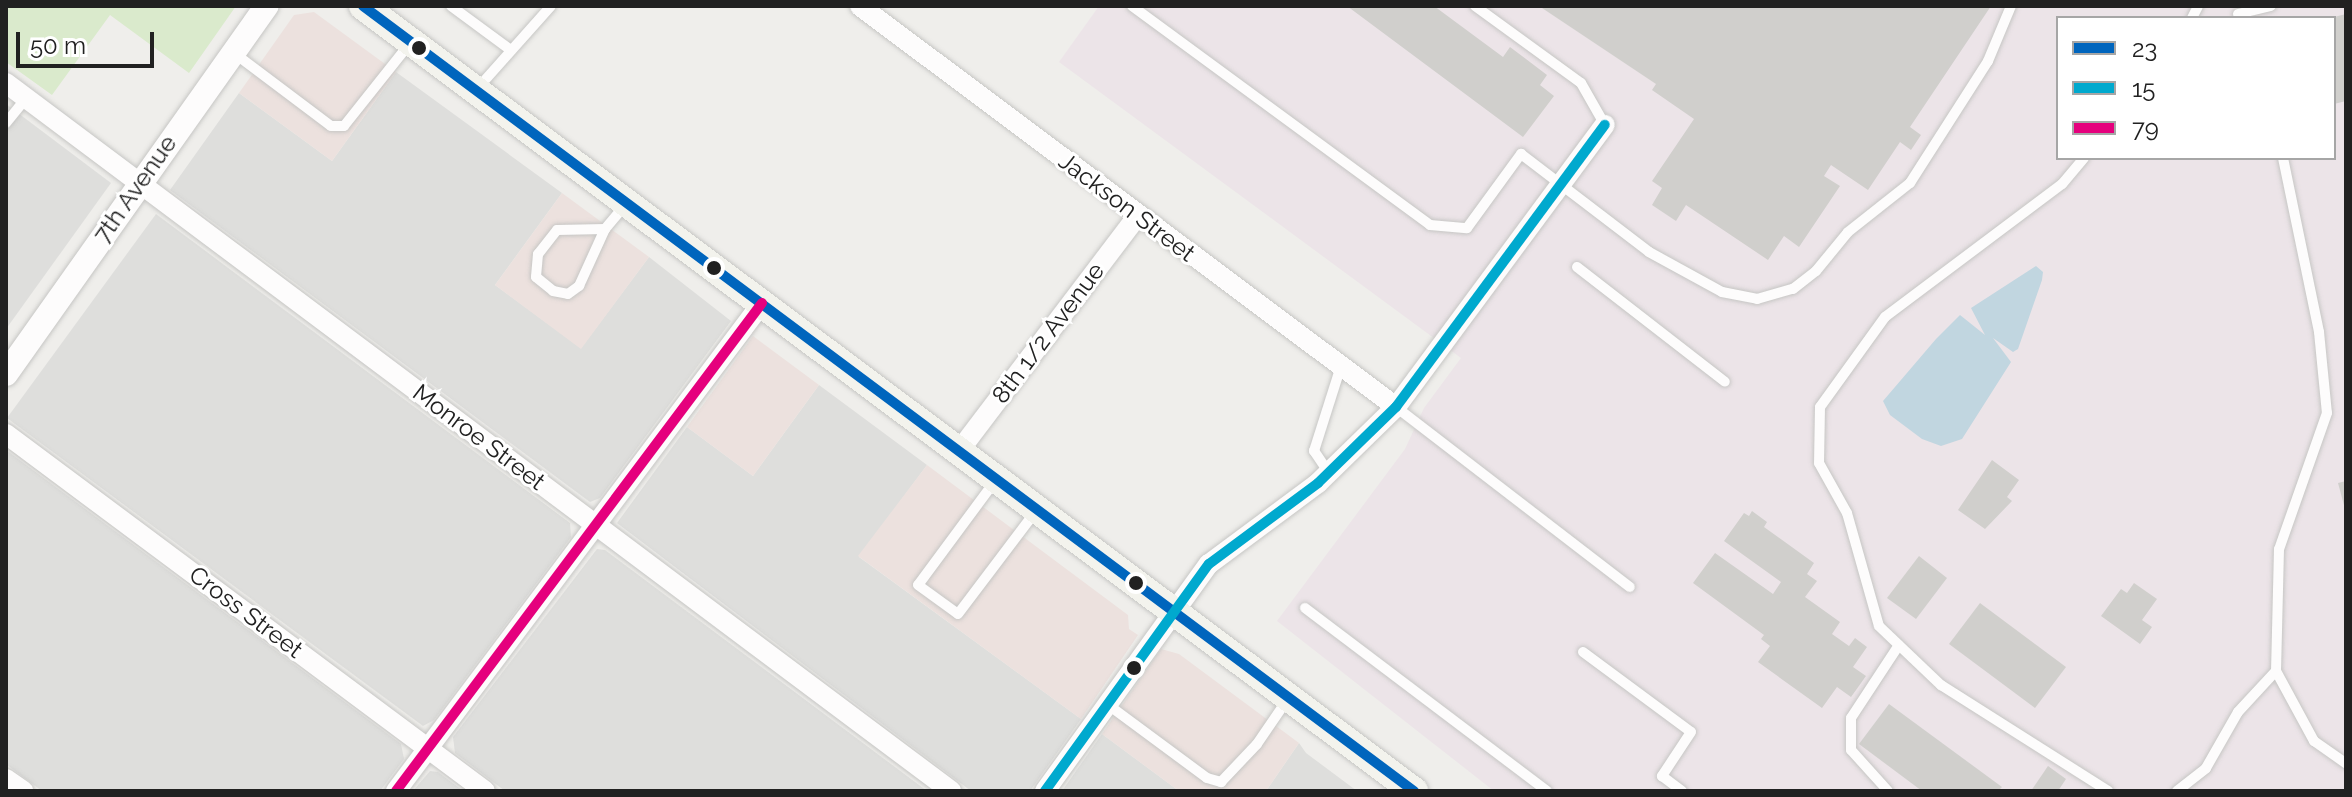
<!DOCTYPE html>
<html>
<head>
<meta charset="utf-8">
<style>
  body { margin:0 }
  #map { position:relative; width:2352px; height:797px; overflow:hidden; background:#efeeeb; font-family:Raleway,sans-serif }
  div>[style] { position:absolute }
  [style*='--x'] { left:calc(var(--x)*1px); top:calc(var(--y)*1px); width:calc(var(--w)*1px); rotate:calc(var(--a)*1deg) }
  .residential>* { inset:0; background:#dededc }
  .commercial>* { inset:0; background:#ece1de }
  .industrial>* { inset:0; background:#ece4e8 }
  .grass>* { inset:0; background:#daeacc }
  .water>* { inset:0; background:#c1d6e0 }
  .building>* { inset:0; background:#d0cfcc }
  .roads { filter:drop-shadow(0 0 2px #c6c6c4) drop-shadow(0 0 2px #c6c6c4) }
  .service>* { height:10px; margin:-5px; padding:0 5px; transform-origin:5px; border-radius:5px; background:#fdfcfc }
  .minor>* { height:20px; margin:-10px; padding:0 10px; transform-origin:10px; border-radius:10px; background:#fdfcfc }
  .tertiary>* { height:24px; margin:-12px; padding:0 12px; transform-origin:12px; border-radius:12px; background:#fdfcfc }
  .secondary>* { height:28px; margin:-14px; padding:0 14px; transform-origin:14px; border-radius:14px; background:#f3f3ed }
  .bus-1>* { height:10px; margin:-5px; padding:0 5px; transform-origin:5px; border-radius:5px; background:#0065bd }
  .bus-2>* { height:10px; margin:-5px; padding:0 5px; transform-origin:5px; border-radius:5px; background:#00a9ce }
  .bus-3>* { height:10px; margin:-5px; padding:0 5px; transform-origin:5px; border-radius:5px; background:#e5007d }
  .dots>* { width:22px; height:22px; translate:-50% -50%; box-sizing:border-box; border:4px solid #fff; border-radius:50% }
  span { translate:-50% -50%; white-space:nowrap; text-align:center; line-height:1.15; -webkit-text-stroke:6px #fff; paint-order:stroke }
  .street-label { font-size:24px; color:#212121 }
  .frame { position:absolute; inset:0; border:8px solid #212121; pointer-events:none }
  .legend { position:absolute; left:2056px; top:16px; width:280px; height:144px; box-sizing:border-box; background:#fff; border:2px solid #a6a6a6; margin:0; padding:10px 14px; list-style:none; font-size:24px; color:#212121 }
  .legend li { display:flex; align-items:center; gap:16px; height:40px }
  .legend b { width:40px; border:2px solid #a6a6a6 }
  .scale { position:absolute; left:16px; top:32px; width:138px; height:36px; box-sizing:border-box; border:4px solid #212121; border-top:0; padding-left:10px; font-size:24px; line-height:28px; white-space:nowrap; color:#212121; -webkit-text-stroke:6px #fff; paint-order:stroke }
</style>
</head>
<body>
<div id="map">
  <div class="residential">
    <i style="clip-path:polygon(396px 72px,562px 193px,495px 285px,581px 348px,649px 257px,731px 321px,600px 498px,590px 502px,170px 190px,239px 93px,332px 161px)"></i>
    <i style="clip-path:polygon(6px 104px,111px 183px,6px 329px)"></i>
    <i style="clip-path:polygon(156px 214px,570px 523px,571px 537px,434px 720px,423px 726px,7px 418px)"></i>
    <i style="clip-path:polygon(819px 385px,927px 465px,859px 557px,1081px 719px,1030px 791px,971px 791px,617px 523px,687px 427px,753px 476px)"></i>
    <i style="clip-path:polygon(6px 450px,401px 744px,404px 759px,380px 791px,42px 791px,6px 764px)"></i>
    <i style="clip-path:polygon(597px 549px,605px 550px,927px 791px,505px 791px,455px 753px,453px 737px)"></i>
    <i style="clip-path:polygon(1102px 734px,1179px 791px,1062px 791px)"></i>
    <i style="clip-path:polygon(1299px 743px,1306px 753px,1357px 791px,1266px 791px)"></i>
    <i style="clip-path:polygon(430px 771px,438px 772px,463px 791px,413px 791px)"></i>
  </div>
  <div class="commercial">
    <i style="clip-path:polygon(314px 12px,396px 72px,332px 161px,239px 93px,294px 15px)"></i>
    <i style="clip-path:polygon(562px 193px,649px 257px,581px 349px,495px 285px)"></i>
    <i style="clip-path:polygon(753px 336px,819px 385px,753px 476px,687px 427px)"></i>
    <i style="clip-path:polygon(927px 465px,1128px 615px,1129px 629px,1138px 635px,1081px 719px,858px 556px)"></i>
    <i style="clip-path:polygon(1161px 649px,1179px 654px,1299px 743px,1266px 791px,1179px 791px,1102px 734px)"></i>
  </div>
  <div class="industrial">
    <i style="clip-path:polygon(evenodd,1099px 6px,2346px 6px,2346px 791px,1494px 791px,1277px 621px,1405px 449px,1424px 408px,1461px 358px,1059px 62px,1099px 6px,2058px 18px,2334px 18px,2334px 158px,2058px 158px,2058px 18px)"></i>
  </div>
  <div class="grass">
    <i style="clip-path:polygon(6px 6px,236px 6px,189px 73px,110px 15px,52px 95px,6px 62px)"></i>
  </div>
  <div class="water">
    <i style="clip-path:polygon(2036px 266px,2043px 272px,2042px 280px,2018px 349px,2013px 352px,1993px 338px,2011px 362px,1962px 439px,1941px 446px,1922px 439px,1890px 415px,1883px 401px,1936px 339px,1960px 315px,1985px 335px,1971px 308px)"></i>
  </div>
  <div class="building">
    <i style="clip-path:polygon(1347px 6px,1434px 6px,1503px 57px,1510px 47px,1547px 75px,1540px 85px,1554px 96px,1523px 137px)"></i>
    <i style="clip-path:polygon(1539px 6px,1991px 6px,1910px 127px,1921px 135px,1911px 150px,1900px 142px,1868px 190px,1831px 165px,1824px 176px,1840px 186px,1799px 247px,1784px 236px,1768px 260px,1686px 205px,1676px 221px,1652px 205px,1662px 188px,1652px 181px,1694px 119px,1652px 90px,1656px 84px)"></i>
    <i style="clip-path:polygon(2346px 14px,2346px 101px,2334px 104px,2334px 17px)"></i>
    <i style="clip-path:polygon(1992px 460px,2019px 480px,2007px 497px,2012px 501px,1985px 529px,1958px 510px)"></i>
    <i style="clip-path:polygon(2346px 481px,2346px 509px,2345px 509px,2338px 483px)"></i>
    <i style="clip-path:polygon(1752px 511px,1767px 522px,1764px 527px,1814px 563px,1807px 574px,1817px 581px,1805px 597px,1840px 622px,1832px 634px,1849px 646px,1855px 638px,1867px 647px,1853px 667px,1866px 676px,1851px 697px,1837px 687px,1822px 708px,1758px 662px,1770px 646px,1761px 639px,1764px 635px,1693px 583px,1715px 553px,1773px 594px,1781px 582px,1724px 541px,1744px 513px,1749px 516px)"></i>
    <i style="clip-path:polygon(1919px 556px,1947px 578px,1916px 619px,1887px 598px)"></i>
    <i style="clip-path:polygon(2134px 583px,2157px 599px,2142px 620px,2152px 627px,2140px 644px,2101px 616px,2121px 589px,2127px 593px)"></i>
    <i style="clip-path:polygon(1980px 603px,2066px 667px,2035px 708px,1949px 644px)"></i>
    <i style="clip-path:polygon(1889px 704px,2002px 787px,1998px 791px,1922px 791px,1859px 744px)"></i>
    <i style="clip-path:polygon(2048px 766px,2066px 779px,2058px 791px,2031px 791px)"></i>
  </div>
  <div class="roads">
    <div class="service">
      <i style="--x:451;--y:6;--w:71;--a:36.4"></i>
      <i style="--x:1132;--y:6;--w:370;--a:36.3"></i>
      <i style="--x:1430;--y:225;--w:37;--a:5"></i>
      <i style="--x:1467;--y:228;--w:92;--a:-53.9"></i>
      <i style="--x:1521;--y:154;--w:161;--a:37.4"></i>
      <i style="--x:1649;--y:252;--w:83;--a:28.7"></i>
      <i style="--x:1722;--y:292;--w:36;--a:11"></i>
      <i style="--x:1757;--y:299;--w:37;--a:-16"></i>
      <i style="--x:1793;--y:289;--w:29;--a:-38"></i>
      <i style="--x:1816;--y:271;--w:50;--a:-50.6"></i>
      <i style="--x:1848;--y:232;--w:79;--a:-38.3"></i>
      <i style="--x:1910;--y:183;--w:145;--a:-57.4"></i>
      <i style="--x:1988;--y:61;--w:60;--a:-67.3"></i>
      <i style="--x:1475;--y:6;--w:131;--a:36"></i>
      <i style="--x:1581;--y:83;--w:48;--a:60.3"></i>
      <i style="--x:2238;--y:14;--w:34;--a:-14"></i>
      <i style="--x:2192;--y:18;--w:13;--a:-63"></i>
      <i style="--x:234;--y:53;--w:121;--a:37"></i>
      <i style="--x:331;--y:126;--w:13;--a:0"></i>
      <i style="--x:344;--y:126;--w:106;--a:-51.5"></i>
      <i style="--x:477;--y:89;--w:111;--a:-48.3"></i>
      <i style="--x:6;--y:123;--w:32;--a:-51"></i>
      <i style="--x:2084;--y:158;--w:34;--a:130"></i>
      <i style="--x:2062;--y:184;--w:221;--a:143.1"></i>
      <i style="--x:1885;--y:317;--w:111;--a:125.8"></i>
      <i style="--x:1820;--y:407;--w:56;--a:91"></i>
      <i style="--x:1819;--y:463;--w:57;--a:60.8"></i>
      <i style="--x:1847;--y:513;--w:117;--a:74.2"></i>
      <i style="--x:1879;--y:626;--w:86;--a:43.6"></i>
      <i style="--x:1941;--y:685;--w:198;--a:32.4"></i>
      <i style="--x:2283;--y:158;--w:178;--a:78.3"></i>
      <i style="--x:2319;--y:332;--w:81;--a:84.4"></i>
      <i style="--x:2327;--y:413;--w:144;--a:109.4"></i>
      <i style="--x:2279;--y:549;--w:122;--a:91.4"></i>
      <i style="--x:2276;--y:671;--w:80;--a:61.5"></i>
      <i style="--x:2314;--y:741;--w:39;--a:35"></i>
      <i style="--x:605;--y:229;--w:48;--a:178.8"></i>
      <i style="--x:557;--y:230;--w:31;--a:128"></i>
      <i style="--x:538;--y:254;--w:23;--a:95"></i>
      <i style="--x:536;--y:277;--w:22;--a:39"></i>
      <i style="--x:553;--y:291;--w:15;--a:11"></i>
      <i style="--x:568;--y:294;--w:14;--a:-36"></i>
      <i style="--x:579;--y:286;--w:63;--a:-65.5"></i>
      <i style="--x:605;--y:229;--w:33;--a:-50"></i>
      <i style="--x:1577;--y:267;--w:187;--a:37.8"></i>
      <i style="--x:1396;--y:407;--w:295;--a:37.6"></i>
      <i style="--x:1329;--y:473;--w:27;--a:-124"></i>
      <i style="--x:1314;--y:451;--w:89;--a:-72.4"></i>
      <i style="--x:995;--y:481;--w:129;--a:126.5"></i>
      <i style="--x:918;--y:585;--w:49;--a:35.9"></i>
      <i style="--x:958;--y:614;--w:129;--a:-52.9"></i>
      <i style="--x:1305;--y:608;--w:303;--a:37.1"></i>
      <i style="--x:1583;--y:652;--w:134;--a:36.5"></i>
      <i style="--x:1691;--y:732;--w:53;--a:123.4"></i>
      <i style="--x:1662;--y:776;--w:25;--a:37"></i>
      <i style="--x:1107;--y:704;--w:124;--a:36.5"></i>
      <i style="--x:1207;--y:778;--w:15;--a:16"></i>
      <i style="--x:1221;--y:782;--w:52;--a:-46.5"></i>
      <i style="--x:1257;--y:744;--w:53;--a:-55.7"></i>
      <i style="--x:1888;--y:791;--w:55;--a:-132.1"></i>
      <i style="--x:1851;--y:750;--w:32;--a:-90"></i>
      <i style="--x:1851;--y:718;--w:87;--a:-56.7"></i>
      <i style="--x:2177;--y:791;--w:37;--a:-38"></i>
      <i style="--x:2206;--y:768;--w:64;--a:-60.3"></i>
      <i style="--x:2238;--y:712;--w:56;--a:-47.2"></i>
    </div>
    <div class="minor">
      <i style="--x:860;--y:6;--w:669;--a:36.8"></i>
      <i style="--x:6;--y:83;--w:1181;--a:36.84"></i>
      <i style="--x:6;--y:434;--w:597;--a:36.7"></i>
      <i style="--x:959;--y:451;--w:296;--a:-52.8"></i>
      <i style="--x:6;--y:779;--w:21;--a:35"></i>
      <i style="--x:396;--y:791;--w:610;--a:-53.13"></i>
      <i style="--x:1045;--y:791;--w:280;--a:-54.2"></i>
      <i style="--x:1209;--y:564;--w:136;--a:-36.6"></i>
      <i style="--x:1318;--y:483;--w:109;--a:-44.3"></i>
      <i style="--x:1396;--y:407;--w:351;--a:-53.5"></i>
    </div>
    <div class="tertiary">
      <i style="--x:6;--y:374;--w:451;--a:-54.7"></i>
    </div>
    <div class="secondary">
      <i style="--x:363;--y:6;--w:1312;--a:36.76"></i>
    </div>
  </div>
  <div class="bus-1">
    <i style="--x:363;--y:6;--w:1312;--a:36.76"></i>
  </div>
  <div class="bus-2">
    <i style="--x:1045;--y:791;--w:280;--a:-54.2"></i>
    <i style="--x:1209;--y:564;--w:136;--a:-36.6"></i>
    <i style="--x:1318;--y:483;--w:109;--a:-44.3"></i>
    <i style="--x:1396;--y:407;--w:351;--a:-53.5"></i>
  </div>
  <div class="bus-3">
    <i style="--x:396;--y:791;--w:610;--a:-53.13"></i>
  </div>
  <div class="dots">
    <i style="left:419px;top:48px;background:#212121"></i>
    <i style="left:714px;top:268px;background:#212121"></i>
    <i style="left:1136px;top:583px;background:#212121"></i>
    <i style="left:1134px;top:668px;background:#212121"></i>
  </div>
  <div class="street-label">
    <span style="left:135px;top:189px;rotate:-55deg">7th Avenue</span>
    <span style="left:1127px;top:207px;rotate:37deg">Jackson Street</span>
    <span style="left:1048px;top:333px;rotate:-53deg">8th 1/2 Avenue</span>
    <span style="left:479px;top:437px;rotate:37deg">Monroe Street</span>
    <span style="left:246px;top:612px;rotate:37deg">Cross Street</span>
  </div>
  <div class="frame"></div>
  <ul class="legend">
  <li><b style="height:10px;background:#0065bd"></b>23</li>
  <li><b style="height:10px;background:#00a9ce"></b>15</li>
  <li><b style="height:10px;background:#e5007d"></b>79</li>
  </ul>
  <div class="scale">50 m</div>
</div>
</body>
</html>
